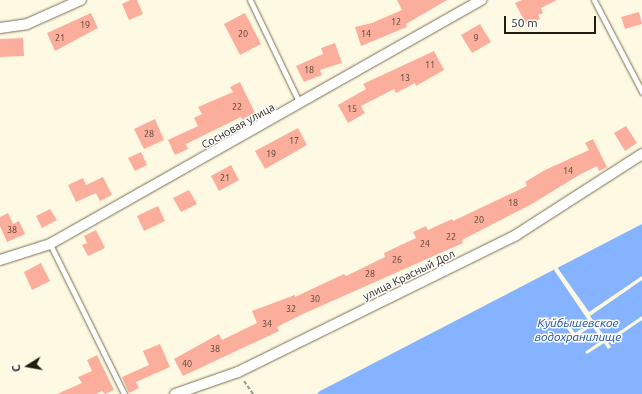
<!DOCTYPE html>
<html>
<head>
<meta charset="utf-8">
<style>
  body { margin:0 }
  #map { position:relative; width:642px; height:394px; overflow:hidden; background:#fef9e3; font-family:Ubuntu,sans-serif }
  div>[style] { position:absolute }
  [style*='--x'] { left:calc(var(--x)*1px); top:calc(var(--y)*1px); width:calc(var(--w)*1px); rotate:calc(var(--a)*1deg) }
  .water>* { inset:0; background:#86b3ff }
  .pier>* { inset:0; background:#fef9e3 }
  .building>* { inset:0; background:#fcae9c }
  .path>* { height:2px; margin-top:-1px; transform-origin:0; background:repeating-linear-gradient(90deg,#9a9684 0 4px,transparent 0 6px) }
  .roads { filter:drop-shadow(0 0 1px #786f4f) drop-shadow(0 0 1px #786f4f) }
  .service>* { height:5px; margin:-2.5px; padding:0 2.5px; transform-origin:2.5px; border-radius:2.5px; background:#fff }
  .minor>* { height:10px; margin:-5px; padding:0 5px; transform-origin:5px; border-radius:5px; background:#fff }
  span { translate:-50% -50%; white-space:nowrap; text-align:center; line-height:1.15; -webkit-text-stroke:3px #fff; paint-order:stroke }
  .number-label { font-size:9px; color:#584234 }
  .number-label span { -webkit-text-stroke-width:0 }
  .street-label { font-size:11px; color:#211e11 }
  .water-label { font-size:12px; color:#184da2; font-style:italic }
  .north { position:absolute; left:8px; top:346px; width:40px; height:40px; -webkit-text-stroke:3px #fff; paint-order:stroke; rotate:259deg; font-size:11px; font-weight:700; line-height:16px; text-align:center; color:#211e11 }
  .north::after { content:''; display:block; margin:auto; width:14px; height:18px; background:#211e11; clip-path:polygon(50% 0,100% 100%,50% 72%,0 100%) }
  .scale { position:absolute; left:504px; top:16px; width:92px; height:18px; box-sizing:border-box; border:2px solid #211e11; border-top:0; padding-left:5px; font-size:12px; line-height:14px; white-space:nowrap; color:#211e11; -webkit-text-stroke:3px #fff; paint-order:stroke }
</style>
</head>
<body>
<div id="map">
  <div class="water">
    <i style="clip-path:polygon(642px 224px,642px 394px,317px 394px,320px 391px)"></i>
  </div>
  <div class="pier">
    <i style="clip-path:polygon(557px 267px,589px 312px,642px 276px,642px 280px,590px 316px,607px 340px,642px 316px,642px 320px,608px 343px,611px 347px,608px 349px,604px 343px,587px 354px,585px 352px,602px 340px,592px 326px,574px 338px,563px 323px,566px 321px,575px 333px,590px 323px,554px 270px)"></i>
  </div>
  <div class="building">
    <i style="clip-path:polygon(130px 0,137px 0,143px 14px,129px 20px,122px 4px)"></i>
    <i style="clip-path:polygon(397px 0,447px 0,406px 24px,407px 27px,361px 46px,355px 27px,372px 23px,402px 10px)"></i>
    <i style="clip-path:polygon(522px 0,557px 0,541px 8px,543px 13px,538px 15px,540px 19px,527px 26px,515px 3px)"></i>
    <i style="clip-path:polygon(639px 12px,642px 24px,625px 29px,621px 17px)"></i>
    <i style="clip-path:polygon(91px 13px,98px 28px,55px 51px,47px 33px)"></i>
    <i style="clip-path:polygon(245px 13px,261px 44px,240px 55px,224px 24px)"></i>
    <i style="clip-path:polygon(480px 24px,491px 42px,472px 53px,461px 35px)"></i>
    <i style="clip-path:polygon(23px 38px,24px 56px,0 57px,0 39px)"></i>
    <i style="clip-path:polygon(335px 43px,342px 63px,320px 70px,322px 75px,304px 82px,296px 66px,323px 54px,321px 48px)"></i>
    <i style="clip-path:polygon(434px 51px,444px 70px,416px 86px,415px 83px,396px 93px,394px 89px,361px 106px,365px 113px,348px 123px,338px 105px,366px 89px,363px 84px)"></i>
    <i style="clip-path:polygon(240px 82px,256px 115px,243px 121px,241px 117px,186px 144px,188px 149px,175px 155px,168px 140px,198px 126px,194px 118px,202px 114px,198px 107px,233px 92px,230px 87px)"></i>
    <i style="clip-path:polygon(155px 119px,164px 140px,144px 149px,134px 129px)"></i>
    <i style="clip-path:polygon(626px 126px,637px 143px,625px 151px,614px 133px)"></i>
    <i style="clip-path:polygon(298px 128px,307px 145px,265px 169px,255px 151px)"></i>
    <i style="clip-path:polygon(593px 139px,607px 167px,599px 171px,597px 166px,581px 174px,530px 205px,462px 240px,463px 243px,303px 314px,277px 327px,279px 331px,183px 376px,174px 359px,219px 334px,222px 340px,257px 323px,252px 311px,295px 295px,295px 297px,344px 274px,346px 276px,385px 257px,384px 253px,416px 238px,413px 232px,426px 226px,428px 230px,452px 219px,453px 221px,527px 186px,525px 182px,545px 170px,589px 150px,585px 143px)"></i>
    <i style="clip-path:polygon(141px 152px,147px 165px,135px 171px,128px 158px)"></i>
    <i style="clip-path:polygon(231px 165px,239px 180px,219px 191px,211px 176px)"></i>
    <i style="clip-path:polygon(103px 177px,112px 195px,100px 201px,96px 193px,76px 202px,68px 185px,83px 178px,86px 185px)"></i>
    <i style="clip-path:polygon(189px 190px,197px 204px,181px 212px,173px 198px)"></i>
    <i style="clip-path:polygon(158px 206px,165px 221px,144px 231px,137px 216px)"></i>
    <i style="clip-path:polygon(50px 209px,57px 220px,42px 228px,36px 216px)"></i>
    <i style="clip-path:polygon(8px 213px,13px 224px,19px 221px,25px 234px,7px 242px,0 226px,0 217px)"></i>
    <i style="clip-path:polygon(96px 230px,105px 248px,88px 256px,82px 245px,87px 243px,84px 236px)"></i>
    <i style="clip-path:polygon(41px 263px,50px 281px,32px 290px,24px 272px)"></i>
    <i style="clip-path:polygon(160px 344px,170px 367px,136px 382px,139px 388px,129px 393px,122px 377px,149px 365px,143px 351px)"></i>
    <i style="clip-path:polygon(97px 355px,114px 390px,105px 394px,102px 391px,96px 394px,57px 394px,82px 383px,78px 377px,92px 371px,87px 360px)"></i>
  </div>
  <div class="path">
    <i style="--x:244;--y:381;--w:16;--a:55"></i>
  </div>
  <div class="roads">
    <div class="service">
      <i style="--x:250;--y:0;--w:115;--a:64.3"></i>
      <i style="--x:594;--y:0;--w:104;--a:62.4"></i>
      <i style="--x:50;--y:244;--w:167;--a:63.7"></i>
    </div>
    <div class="minor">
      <i style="--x:0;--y:28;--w:27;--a:-8"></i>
      <i style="--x:27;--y:24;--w:59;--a:-24"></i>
      <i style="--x:0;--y:260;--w:52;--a:-17.7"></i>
      <i style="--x:50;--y:244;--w:496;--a:-29.5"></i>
      <i style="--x:175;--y:394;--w:67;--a:-19.2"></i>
      <i style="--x:238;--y:372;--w:310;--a:-26.2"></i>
      <i style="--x:516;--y:235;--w:150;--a:-32.7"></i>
    </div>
  </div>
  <div class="number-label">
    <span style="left:396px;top:22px">12</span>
    <span style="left:85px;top:25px">19</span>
    <span style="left:243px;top:34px">20</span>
    <span style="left:366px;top:34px">14</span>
    <span style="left:60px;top:38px">21</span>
    <span style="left:476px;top:38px">9</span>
    <span style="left:430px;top:65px">11</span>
    <span style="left:309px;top:70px">18</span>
    <span style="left:405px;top:78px">13</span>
    <span style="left:237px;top:107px">22</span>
    <span style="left:352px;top:109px">15</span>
    <span style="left:149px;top:134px">28</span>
    <span style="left:294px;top:141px">17</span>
    <span style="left:271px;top:154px">19</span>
    <span style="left:568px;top:171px">14</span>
    <span style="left:225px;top:178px">21</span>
    <span style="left:513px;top:203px">18</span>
    <span style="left:479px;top:220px">20</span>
    <span style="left:12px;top:230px">38</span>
    <span style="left:451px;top:237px">22</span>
    <span style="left:425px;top:244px">24</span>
    <span style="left:397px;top:260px">26</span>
    <span style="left:370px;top:274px">28</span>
    <span style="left:315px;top:299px">30</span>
    <span style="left:291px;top:309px">32</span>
    <span style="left:267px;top:324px">34</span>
    <span style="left:215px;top:349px">38</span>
    <span style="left:187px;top:364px">40</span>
  </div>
  <div class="street-label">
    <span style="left:238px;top:126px;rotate:-29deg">Сосновая улица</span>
    <span style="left:409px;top:275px;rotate:-26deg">улица Красный Дол</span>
  </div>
  <div class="water-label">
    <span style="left:578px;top:330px">Куйбышевское<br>водохранилище</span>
  </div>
  <div class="north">С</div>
  <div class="scale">50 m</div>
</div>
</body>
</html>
